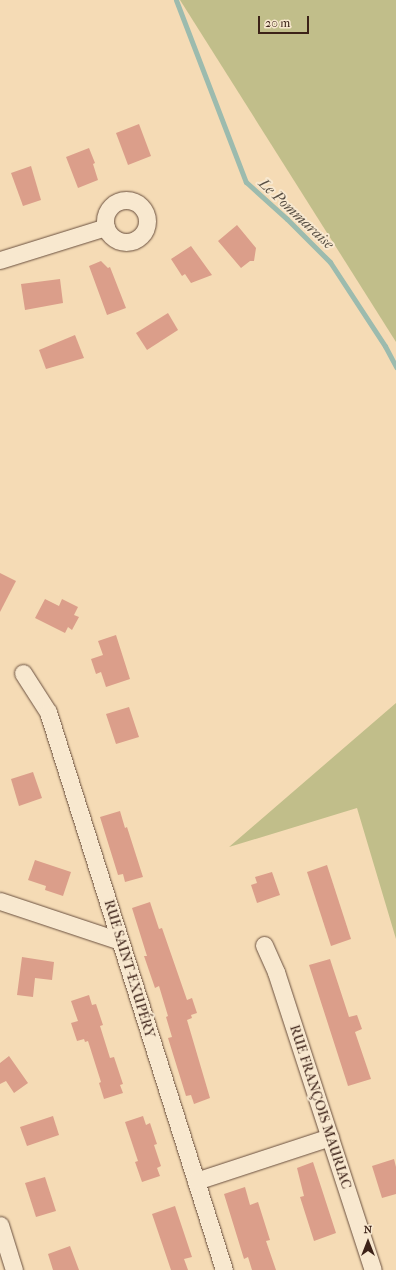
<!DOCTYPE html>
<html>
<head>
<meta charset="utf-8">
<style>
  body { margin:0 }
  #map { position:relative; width:396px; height:1270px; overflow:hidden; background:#f5dbb5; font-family:"IM FELL French Canon",serif }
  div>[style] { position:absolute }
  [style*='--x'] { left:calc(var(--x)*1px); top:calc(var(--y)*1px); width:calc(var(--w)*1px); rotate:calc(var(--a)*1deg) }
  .green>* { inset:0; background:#c1be8a }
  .stream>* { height:5px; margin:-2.5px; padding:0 2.5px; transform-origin:2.5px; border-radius:2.5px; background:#9cbbae }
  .building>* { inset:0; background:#db9e8a }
  .roads { filter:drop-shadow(0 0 1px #6a503f) drop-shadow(0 0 1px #6a503f) }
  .minor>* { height:17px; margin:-8.5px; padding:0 8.5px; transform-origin:8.5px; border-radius:8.5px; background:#f8e8cf }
  .minor>.ring { margin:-8.5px; padding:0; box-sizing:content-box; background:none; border:17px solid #f8e8cf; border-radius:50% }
  span { translate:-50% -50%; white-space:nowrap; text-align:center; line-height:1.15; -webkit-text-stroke:4px #f8e8cf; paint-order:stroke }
  .street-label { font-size:14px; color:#3c2218 }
  .water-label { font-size:15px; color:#595045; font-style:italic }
  .north { position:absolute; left:348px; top:1222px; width:40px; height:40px; -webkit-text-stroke:3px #f8e8cf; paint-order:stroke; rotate:0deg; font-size:11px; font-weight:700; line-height:16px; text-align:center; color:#3c2218 }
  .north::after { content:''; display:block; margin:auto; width:14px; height:18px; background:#3c2218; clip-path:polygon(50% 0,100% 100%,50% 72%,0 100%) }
  .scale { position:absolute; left:258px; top:16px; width:51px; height:18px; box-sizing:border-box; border:2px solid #3c2218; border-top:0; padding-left:5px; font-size:12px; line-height:14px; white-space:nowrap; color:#3c2218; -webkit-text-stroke:3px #f8e8cf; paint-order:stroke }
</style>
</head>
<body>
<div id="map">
  <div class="green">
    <i style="clip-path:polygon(180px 0,396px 0,396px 342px)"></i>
    <i style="clip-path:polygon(396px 703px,396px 939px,357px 808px,229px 847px)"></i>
  </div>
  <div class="stream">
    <i style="--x:176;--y:0;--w:195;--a:69"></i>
    <i style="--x:246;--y:182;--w:55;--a:42.1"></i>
    <i style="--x:287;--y:219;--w:61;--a:45"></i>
    <i style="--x:330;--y:262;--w:100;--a:56.8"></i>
    <i style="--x:385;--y:346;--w:24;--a:62"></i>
  </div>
  <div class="building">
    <i style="clip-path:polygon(139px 124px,151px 156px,128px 165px,116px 133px)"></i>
    <i style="clip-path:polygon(89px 148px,95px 163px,93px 164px,98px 180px,78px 188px,66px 157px)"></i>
    <i style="clip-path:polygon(31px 166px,41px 200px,23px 206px,11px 173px)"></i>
    <i style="clip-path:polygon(237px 225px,256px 248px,254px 261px,250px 261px,241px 268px,218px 241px)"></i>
    <i style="clip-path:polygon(191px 246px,212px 275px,191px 283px,185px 274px,182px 276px,171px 259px)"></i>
    <i style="clip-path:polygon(101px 261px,108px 268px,110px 267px,126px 308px,107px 315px,89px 266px)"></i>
    <i style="clip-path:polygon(60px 279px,63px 303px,25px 310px,21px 284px)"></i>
    <i style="clip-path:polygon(168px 313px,178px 330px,147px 350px,136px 333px)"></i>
    <i style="clip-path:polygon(75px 335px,84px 358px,46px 369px,39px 350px)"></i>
    <i style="clip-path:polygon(0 573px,16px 581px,0 612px)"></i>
    <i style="clip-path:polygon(45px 599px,59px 606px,62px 599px,78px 607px,74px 615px,79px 617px,72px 630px,68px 627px,65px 633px,35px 618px)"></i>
    <i style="clip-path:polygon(116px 635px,130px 679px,106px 687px,101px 672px,96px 674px,91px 659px,103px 655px,98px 641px)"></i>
    <i style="clip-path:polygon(129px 707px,139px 737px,116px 744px,106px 714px)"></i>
    <i style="clip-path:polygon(33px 772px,42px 798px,19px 806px,11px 779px)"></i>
    <i style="clip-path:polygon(120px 811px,125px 828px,127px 827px,143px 877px,125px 882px,123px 874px,118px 875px,100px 817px)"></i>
    <i style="clip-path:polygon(35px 860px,71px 872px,63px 896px,45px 890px,46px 886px,28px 880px)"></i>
    <i style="clip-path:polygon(327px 865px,351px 939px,331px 946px,307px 872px)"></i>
    <i style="clip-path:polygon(272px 872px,280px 895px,257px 903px,251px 885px,257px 883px,255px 877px)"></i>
    <i style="clip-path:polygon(150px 902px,159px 929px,162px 928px,187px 1000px,192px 998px,197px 1013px,191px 1015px,192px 1018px,187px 1020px,210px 1098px,194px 1104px,191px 1095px,186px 1096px,168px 1038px,172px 1037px,166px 1017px,168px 1016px,159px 986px,155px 988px,144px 956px,147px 956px,132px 908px)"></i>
    <i style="clip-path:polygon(22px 957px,54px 962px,52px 980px,35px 978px,33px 997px,17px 995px)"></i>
    <i style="clip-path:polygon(330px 959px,349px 1017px,357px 1015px,362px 1029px,355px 1032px,371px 1079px,348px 1086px,309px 965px)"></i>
    <i style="clip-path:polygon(89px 995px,92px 1005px,96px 1004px,103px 1025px,100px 1026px,110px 1058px,114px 1057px,123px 1084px,120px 1085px,123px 1093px,104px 1099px,99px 1083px,101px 1082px,88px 1041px,85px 1042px,84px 1039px,77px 1041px,71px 1023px,78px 1021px,71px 1001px)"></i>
    <i style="clip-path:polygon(9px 1056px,28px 1083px,14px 1093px,6px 1081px,0 1084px,0 1063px)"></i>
    <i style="clip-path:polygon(53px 1116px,59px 1135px,27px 1146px,20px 1127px)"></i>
    <i style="clip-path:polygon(143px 1116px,146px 1125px,150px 1123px,157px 1144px,154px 1145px,161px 1166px,157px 1168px,160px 1176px,142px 1182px,135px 1162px,138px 1161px,125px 1122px)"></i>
    <i style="clip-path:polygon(394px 1159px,396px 1167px,396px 1194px,382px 1198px,372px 1166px)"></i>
    <i style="clip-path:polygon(313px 1162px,336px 1233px,314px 1241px,300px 1197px,304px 1196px,297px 1168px)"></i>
    <i style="clip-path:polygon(45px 1177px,56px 1211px,36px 1217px,25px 1183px)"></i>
    <i style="clip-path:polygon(245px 1187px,250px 1205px,258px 1202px,270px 1240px,266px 1241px,276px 1270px,252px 1270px,248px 1257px,244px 1259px,224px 1194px)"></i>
    <i style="clip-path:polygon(175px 1206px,192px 1257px,184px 1259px,188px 1270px,171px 1270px,152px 1214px)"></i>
    <i style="clip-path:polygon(70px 1246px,79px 1270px,53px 1270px,48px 1254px)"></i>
  </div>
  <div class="roads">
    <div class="minor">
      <i class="ring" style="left:105px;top:200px;width:25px;height:25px"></i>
      <i style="--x:0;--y:260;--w:111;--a:-17.3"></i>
      <i style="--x:23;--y:673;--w:46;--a:57.3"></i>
      <i style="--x:48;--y:712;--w:585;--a:72.49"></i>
      <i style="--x:0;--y:901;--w:126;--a:18.4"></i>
      <i style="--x:264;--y:945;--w:30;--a:66"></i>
      <i style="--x:276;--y:972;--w:313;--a:72"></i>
      <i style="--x:196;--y:1181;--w:141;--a:-18.2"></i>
      <i style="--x:0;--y:1225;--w:47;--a:72.7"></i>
    </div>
  </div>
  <div class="street-label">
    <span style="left:129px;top:969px;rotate:73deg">RUE SAINT-EXUPÉRY</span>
    <span style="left:320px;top:1107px;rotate:72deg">RUE FRANÇOIS MAURIAC</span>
  </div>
  <div class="water-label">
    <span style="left:296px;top:214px;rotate:43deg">Le Pommaraise</span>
  </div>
  <div class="north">N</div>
  <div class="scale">20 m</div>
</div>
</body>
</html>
